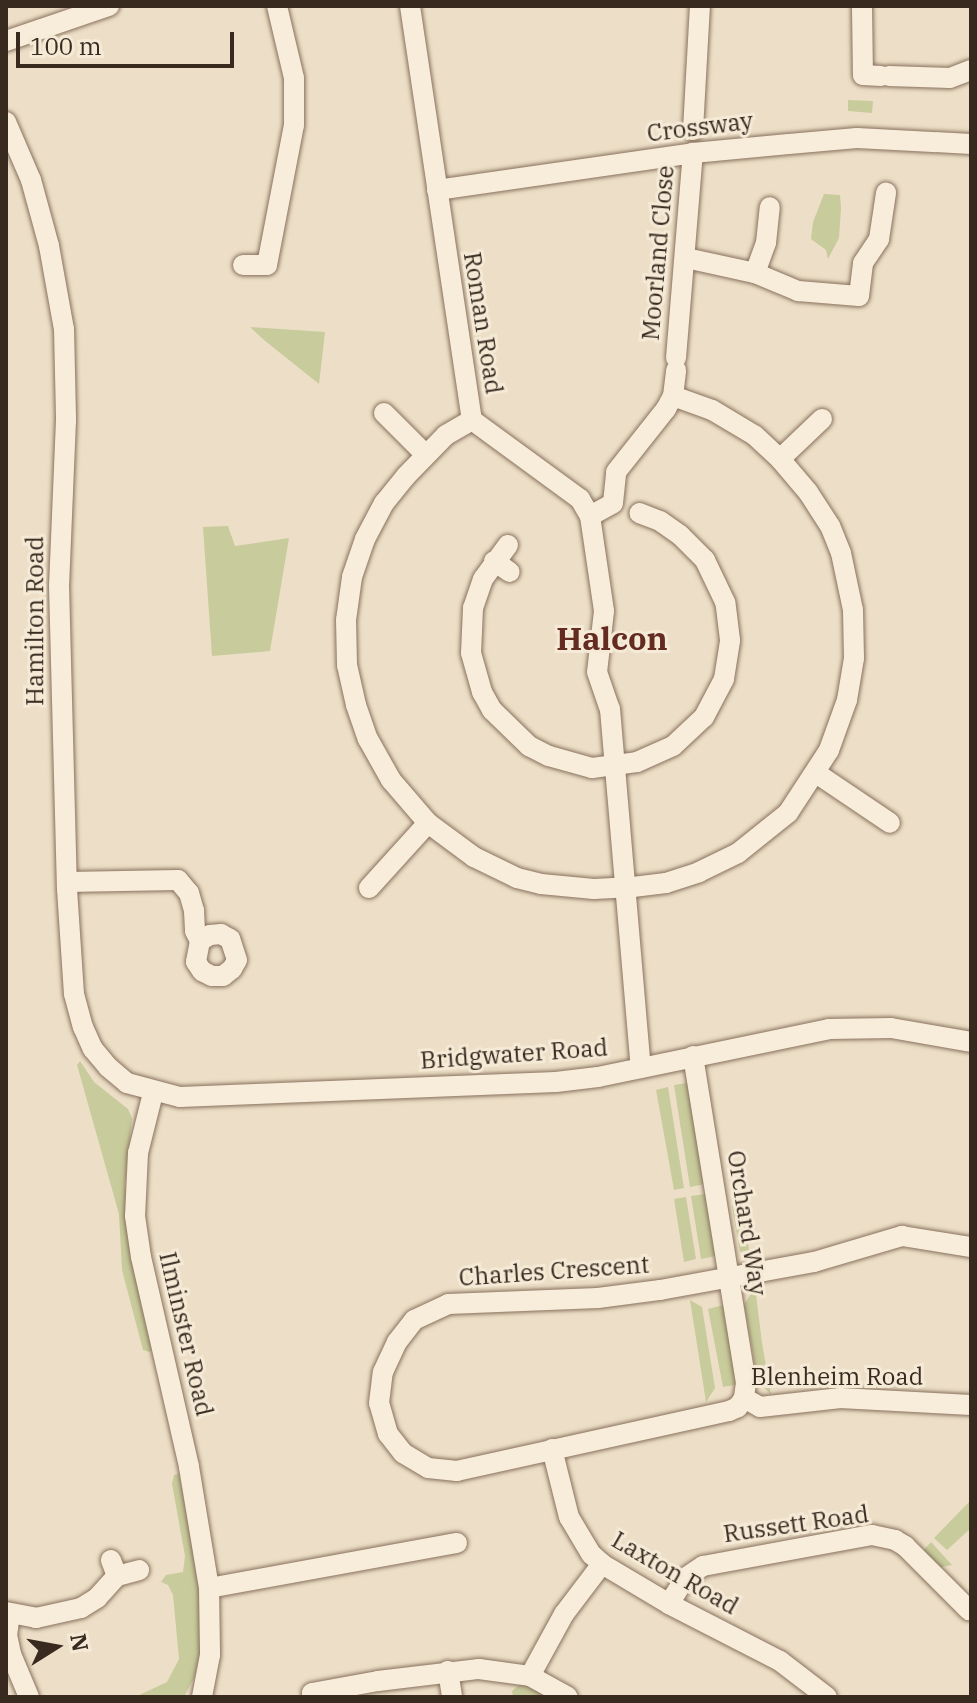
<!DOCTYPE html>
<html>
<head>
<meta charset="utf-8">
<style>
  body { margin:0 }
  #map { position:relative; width:977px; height:1703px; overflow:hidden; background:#eddfc7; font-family:"IBM Plex Serif",serif }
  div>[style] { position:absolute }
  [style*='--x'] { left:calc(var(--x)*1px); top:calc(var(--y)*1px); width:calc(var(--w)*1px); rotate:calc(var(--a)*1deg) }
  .green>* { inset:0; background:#c8cb9b }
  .roads { filter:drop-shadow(0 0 2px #88715d) drop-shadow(0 0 2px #88715d) }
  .minor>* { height:20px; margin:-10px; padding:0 10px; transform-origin:10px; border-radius:10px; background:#f8edda }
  span { translate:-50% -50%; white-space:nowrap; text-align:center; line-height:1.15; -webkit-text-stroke:6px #f4ead6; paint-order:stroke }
  .street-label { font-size:24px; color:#392a20 }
  .district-label { font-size:32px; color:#642b21; font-weight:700 }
  .frame { position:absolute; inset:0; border:8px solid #392a20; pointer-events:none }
  .north { position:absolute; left:16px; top:1607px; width:80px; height:80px; -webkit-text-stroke:6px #f4ead6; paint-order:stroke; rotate:79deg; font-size:22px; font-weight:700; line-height:32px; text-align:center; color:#392a20 }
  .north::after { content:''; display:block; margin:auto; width:28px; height:36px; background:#392a20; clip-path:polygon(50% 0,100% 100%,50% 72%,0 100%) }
  .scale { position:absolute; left:16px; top:32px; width:218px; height:36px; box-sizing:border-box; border:4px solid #392a20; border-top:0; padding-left:10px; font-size:24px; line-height:28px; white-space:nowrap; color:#392a20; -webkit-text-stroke:6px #f4ead6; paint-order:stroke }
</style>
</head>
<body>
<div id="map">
  <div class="green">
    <i style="clip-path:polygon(848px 100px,873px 101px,872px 113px,848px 111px)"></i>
    <i style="clip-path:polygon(824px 194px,840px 195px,841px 208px,839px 238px,828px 259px,826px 250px,811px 239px,813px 222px)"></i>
    <i style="clip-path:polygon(250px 327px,325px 332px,319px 384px,264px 340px)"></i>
    <i style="clip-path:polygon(228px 526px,235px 546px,289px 538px,270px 651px,212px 656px,203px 527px)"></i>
    <i style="clip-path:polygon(80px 1061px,94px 1082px,128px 1109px,132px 1118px,125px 1185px,128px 1227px,153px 1347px,150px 1352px,143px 1350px,122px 1270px,119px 1214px,77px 1065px)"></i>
    <i style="clip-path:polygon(687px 1083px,705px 1184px,690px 1187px,674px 1085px)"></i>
    <i style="clip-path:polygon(668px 1087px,684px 1188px,674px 1190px,656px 1090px)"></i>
    <i style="clip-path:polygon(706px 1194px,716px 1256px,701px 1259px,691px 1196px)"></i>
    <i style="clip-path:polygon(686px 1197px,696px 1259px,684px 1262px,674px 1199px)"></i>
    <i style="clip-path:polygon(742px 1202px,749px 1250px,740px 1252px,732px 1206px)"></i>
    <i style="clip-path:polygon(755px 1287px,762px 1343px,771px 1395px,758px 1381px,744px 1305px)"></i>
    <i style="clip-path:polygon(690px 1300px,702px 1307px,715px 1388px,706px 1402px)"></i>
    <i style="clip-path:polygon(727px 1304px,740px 1384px,723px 1387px,708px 1309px)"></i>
    <i style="clip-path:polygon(179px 1474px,198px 1571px,202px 1642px,195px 1676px,184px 1697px,135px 1697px,167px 1682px,179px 1659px,173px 1595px,168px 1585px,161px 1582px,166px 1575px,183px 1572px,185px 1556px,172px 1484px,174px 1475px)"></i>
    <i style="clip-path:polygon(971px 1500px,971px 1528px,947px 1550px,934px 1538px)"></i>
    <i style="clip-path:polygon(931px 1542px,952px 1565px,937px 1568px,922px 1552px)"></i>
    <i style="clip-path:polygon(530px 1676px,566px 1697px,513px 1697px,512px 1691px)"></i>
  </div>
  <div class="roads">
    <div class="minor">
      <i style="--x:410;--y:6;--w:419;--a:81.5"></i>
      <i style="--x:472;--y:420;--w:134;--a:36.2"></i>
      <i style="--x:580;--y:499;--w:20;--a:60"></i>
      <i style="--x:590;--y:516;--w:96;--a:81.6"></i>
      <i style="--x:604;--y:611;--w:61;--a:96.5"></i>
      <i style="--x:597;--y:672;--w:39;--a:71"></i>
      <i style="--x:610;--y:709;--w:360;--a:85.1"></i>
      <i style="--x:862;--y:6;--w:69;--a:89.2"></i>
      <i style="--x:863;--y:75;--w:18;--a:3"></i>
      <i style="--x:6;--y:41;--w:109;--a:-18.8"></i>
      <i style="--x:889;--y:76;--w:61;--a:1.9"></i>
      <i style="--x:950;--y:78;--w:22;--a:-21"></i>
      <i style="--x:6;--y:122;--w:63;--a:66.7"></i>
      <i style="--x:31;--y:180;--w:68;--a:74.7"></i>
      <i style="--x:49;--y:246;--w:84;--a:79.8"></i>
      <i style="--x:64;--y:329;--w:91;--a:88.7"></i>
      <i style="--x:66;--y:420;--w:165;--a:92.4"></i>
      <i style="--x:59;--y:585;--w:304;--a:88.5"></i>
      <i style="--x:67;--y:889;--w:105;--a:86.2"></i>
      <i style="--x:74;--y:994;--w:34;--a:75"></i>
      <i style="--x:83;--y:1027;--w:24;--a:66"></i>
      <i style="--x:93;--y:1049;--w:23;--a:50"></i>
      <i style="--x:108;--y:1067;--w:25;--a:40"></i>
      <i style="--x:127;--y:1083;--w:55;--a:14.8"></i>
      <i style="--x:180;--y:1097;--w:376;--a:-2.3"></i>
      <i style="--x:556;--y:1082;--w:42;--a:-6.8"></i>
      <i style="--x:598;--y:1077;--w:236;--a:-11.7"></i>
      <i style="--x:829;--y:1029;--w:62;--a:-0.9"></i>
      <i style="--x:891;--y:1028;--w:81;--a:9.9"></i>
      <i style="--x:693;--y:130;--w:124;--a:-86.8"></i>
      <i style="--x:437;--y:190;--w:259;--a:-8.2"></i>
      <i style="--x:693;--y:153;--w:96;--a:-5.4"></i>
      <i style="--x:789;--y:144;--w:68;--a:-5"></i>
      <i style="--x:857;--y:138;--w:114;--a:3"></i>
      <i style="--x:686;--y:258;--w:71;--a:12.3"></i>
      <i style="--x:755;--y:273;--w:47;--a:22.7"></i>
      <i style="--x:798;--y:291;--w:61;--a:4.7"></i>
      <i style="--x:859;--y:296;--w:33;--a:-83"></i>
      <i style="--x:863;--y:263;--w:29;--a:-56"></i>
      <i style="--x:879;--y:239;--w:47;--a:-81.3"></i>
      <i style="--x:243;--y:265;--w:24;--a:0"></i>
      <i style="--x:267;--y:265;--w:143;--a:-79.1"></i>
      <i style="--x:294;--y:125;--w:47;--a:-90"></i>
      <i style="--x:294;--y:78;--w:74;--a:-103.3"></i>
      <i style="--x:755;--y:273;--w:32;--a:-70"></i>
      <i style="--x:766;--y:243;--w:36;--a:-84"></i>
      <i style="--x:676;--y:358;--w:206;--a:-85.3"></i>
      <i style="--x:384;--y:413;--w:59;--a:45"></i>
      <i style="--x:472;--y:420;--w:30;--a:150"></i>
      <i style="--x:446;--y:435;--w:57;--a:134.3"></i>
      <i style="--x:406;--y:476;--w:35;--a:129"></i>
      <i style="--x:384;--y:503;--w:41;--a:117.8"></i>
      <i style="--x:365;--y:539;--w:40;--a:108.9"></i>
      <i style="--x:352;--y:577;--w:43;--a:97.9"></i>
      <i style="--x:346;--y:620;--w:45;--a:88.7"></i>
      <i style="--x:347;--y:665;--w:41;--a:77.3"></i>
      <i style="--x:356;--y:705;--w:36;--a:71"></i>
      <i style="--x:368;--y:739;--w:47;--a:60.7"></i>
      <i style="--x:391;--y:780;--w:57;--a:49.3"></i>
      <i style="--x:428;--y:823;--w:57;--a:36.5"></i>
      <i style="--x:474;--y:857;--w:48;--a:26"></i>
      <i style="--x:517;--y:878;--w:25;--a:14"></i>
      <i style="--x:541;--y:884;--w:53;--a:5.4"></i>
      <i style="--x:594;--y:889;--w:39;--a:-3"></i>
      <i style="--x:633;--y:887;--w:33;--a:-7"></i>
      <i style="--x:666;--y:883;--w:35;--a:-18"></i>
      <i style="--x:699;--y:872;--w:43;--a:-26"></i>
      <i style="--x:738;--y:853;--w:64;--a:-38.7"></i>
      <i style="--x:788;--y:813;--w:75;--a:-56.9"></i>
      <i style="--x:829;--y:750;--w:53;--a:-70.2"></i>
      <i style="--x:847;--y:700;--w:43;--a:-80.5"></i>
      <i style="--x:854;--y:658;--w:48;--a:-91.2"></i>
      <i style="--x:853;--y:610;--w:58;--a:-101.9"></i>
      <i style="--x:841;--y:553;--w:29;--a:-112"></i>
      <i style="--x:830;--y:526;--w:40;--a:-122.9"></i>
      <i style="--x:808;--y:492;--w:43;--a:-130.3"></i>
      <i style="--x:780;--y:459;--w:35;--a:-137"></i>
      <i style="--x:754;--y:435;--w:49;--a:-149.2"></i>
      <i style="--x:712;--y:410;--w:41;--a:-160.3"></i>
      <i style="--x:780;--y:459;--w:58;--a:-43.6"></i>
      <i style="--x:590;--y:516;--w:26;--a:-29"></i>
      <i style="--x:613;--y:503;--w:31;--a:-84"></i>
      <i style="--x:616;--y:472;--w:80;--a:-51.6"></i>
      <i style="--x:666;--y:409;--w:15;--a:-62"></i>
      <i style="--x:673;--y:396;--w:26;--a:-83"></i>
      <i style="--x:508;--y:545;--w:42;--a:126.3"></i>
      <i style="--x:483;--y:579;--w:31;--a:109"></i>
      <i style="--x:473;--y:608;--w:45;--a:92.5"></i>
      <i style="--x:471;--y:653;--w:41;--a:74.2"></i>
      <i style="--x:482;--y:692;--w:21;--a:61"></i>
      <i style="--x:492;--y:710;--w:52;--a:44.2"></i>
      <i style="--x:529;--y:746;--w:22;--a:27"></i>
      <i style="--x:549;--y:756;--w:45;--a:15.6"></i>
      <i style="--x:592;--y:768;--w:45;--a:-7.6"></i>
      <i style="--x:637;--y:762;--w:39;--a:-24"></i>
      <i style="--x:673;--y:746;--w:42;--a:-43.1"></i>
      <i style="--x:704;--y:717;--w:43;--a:-62.2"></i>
      <i style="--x:724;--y:679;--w:39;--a:-81"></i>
      <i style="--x:730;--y:640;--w:38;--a:-97"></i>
      <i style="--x:725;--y:602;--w:47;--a:-115.5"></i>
      <i style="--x:705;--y:560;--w:35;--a:-135"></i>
      <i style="--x:680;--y:535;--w:24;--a:-145"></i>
      <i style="--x:660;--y:521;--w:22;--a:-159"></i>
      <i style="--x:494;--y:561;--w:19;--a:35"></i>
      <i style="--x:816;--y:773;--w:89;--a:34"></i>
      <i style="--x:67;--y:882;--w:111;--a:-1"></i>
      <i style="--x:178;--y:880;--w:17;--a:50"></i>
      <i style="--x:189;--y:893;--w:19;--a:74"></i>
      <i style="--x:194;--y:911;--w:20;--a:87"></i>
      <i style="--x:195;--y:931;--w:11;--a:63"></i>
      <i style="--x:200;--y:941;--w:21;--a:101"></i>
      <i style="--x:196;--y:962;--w:11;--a:56"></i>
      <i style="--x:202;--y:971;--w:11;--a:27"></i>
      <i style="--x:212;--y:976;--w:11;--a:0"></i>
      <i style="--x:223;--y:976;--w:11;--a:-38"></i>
      <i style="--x:232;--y:969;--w:10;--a:-61"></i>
      <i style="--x:237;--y:960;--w:22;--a:-108"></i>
      <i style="--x:230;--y:939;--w:10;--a:-151"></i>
      <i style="--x:221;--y:934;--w:11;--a:175"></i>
      <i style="--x:210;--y:935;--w:12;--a:149"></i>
      <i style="--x:369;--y:888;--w:88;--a:-47.8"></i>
      <i style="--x:693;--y:1056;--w:331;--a:80.8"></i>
      <i style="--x:746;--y:1383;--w:15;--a:98"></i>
      <i style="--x:153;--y:1093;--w:62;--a:104"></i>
      <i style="--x:138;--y:1153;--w:63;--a:92.7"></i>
      <i style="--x:135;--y:1216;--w:41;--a:81.7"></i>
      <i style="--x:141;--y:1257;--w:215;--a:77.1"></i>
      <i style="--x:189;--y:1467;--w:123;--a:80.6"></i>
      <i style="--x:209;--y:1588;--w:67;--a:89.1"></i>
      <i style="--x:210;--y:1655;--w:43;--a:100.8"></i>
      <i style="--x:744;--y:1398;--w:11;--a:124"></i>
      <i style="--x:738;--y:1407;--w:10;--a:156"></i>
      <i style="--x:729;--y:1411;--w:279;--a:167.6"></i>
      <i style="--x:457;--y:1471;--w:29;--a:-174"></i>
      <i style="--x:428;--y:1468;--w:29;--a:-149"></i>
      <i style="--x:403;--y:1453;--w:24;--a:-128"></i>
      <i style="--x:388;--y:1434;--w:32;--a:-106"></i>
      <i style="--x:379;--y:1403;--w:31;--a:-83"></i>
      <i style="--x:383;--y:1372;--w:33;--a:-65"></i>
      <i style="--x:397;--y:1342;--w:28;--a:-52"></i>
      <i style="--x:414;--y:1320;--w:38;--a:-25"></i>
      <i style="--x:448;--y:1304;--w:150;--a:-2.3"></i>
      <i style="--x:598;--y:1298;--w:63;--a:-7.4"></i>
      <i style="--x:660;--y:1290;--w:157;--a:-10.3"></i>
      <i style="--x:814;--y:1262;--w:92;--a:-16.5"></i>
      <i style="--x:902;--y:1236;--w:70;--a:9.1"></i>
      <i style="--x:744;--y:1398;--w:18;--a:29"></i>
      <i style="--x:760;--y:1407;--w:81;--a:-6.4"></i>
      <i style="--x:840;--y:1398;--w:131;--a:3.1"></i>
      <i style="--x:552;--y:1449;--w:70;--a:76"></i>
      <i style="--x:569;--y:1517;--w:43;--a:59.3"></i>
      <i style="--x:591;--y:1554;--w:15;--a:42"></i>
      <i style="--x:602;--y:1564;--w:78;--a:30.8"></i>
      <i style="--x:669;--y:1604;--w:125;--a:27.2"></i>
      <i style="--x:780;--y:1661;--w:59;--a:37.5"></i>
      <i style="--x:117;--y:1576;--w:23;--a:-15"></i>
      <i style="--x:209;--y:1588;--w:252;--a:-10.3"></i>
      <i style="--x:669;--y:1604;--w:31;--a:-58"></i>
      <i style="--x:685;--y:1578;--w:22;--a:-34"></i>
      <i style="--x:703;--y:1566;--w:172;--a:-10.4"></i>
      <i style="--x:872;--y:1535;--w:24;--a:12"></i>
      <i style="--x:895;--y:1540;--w:12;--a:31"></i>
      <i style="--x:905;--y:1546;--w:91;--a:45"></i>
      <i style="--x:6;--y:1612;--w:31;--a:11"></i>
      <i style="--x:36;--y:1618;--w:46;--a:-12.5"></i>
      <i style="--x:81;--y:1608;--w:19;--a:-32"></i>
      <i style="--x:97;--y:1598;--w:30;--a:-48"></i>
      <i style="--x:117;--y:1576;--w:17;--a:-111"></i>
      <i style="--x:10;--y:1614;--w:21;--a:98"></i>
      <i style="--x:7;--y:1635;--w:19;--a:78"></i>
      <i style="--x:11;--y:1654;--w:47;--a:67.3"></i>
      <i style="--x:448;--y:1671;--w:26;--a:81"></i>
      <i style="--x:530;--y:1676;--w:71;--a:-61.3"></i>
      <i style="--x:564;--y:1614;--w:63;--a:-52.8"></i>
      <i style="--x:313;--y:1697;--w:4;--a:-104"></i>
      <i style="--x:312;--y:1693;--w:67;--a:-10.3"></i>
      <i style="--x:378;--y:1681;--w:102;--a:-6.8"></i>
      <i style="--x:479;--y:1669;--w:51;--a:7.8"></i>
      <i style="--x:530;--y:1676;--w:43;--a:28.9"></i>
    </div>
  </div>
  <div class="street-label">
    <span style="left:700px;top:127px;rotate:-7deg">Crossway</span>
    <span style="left:658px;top:253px;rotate:-85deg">Moorland Close</span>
    <span style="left:483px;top:323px;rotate:81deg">Roman Road</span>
    <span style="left:35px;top:621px;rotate:-90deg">Hamilton Road</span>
    <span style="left:514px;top:1054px;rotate:-4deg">Bridgwater Road</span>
    <span style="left:747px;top:1223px;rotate:81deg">Orchard Way</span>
    <span style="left:554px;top:1271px;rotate:-4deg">Charles Crescent</span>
    <span style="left:186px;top:1334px;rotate:77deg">Ilminster Road</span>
    <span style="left:837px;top:1377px">Blenheim Road</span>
    <span style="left:796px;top:1524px;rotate:-8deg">Russett Road</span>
    <span style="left:675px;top:1573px;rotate:30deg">Laxton Road</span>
  </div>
  <div class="district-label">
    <span style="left:612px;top:638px">Halcon</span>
  </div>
  <div class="frame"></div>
  <div class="north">N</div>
  <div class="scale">100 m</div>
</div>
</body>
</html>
